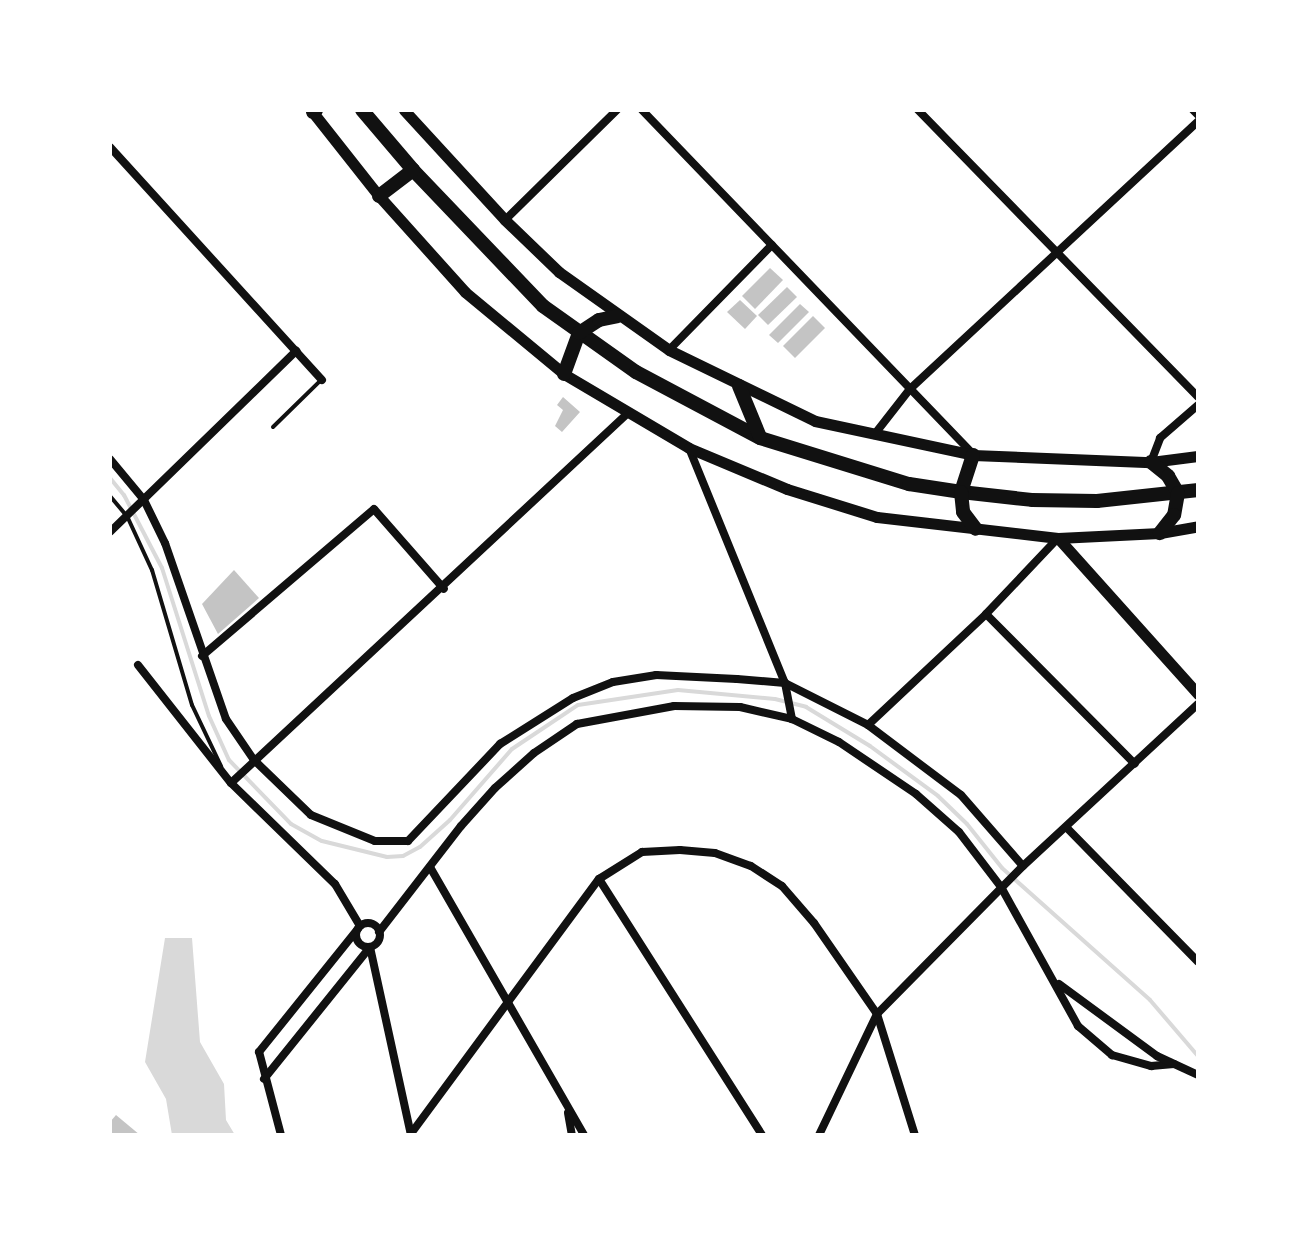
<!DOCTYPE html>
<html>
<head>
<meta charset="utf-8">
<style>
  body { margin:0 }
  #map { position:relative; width:1308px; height:1245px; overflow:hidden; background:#fff; font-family:Barlow,sans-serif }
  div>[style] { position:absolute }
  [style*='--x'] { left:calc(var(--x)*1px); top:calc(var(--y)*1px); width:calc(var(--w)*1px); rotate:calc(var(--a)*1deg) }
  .water>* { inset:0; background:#d9d9d9 }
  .stream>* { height:4px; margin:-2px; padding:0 2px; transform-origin:2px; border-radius:2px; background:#d9d9d9 }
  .building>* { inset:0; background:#c4c4c4 }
  .service>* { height:4px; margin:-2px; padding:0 2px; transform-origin:2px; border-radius:2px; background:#111 }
  .minor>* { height:8px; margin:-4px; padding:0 4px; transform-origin:4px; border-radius:4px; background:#111 }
  .minor>.ring { margin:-4px; padding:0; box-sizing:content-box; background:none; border:8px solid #111; border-radius:50% }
  .secondary>* { height:11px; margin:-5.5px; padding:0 5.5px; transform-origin:5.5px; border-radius:5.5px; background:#111 }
  .trunk>* { height:14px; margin:-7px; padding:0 7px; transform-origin:7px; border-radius:7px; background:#111 }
  span { translate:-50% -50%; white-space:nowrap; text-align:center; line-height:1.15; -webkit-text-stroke:7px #fff; paint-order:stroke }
  .frame { position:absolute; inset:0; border:112px solid #fff; pointer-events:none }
</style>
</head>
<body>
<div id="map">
  <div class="water">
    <i style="clip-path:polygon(165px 938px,192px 938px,200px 1042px,224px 1084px,226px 1120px,235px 1135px,172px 1135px,166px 1099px,145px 1062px)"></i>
  </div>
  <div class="stream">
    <i style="--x:110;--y:478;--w:22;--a:51"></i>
    <i style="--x:124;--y:495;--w:82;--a:62.5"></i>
    <i style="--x:162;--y:568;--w:155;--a:72.4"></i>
    <i style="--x:209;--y:716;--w:48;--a:65.6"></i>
    <i style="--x:229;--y:760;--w:89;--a:45.9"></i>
    <i style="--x:291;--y:824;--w:35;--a:29"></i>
    <i style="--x:322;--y:841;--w:67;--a:13.8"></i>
    <i style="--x:387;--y:857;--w:16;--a:-4"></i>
    <i style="--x:403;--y:856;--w:19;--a:-28"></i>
    <i style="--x:420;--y:847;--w:40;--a:-42"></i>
    <i style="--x:450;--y:820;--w:94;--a:-48.9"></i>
    <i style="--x:512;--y:749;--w:79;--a:-33.7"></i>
    <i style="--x:578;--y:705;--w:101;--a:-8.5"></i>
    <i style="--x:678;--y:690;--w:97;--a:5.3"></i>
    <i style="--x:775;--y:699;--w:32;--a:14"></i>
    <i style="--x:806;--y:707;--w:75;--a:31.4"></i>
    <i style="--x:870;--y:746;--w:84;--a:36.3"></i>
    <i style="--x:938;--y:796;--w:40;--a:44"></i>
    <i style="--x:967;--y:824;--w:56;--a:51.5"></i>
    <i style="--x:1002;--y:868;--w:198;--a:41.7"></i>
    <i style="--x:1150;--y:1000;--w:74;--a:49.4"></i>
  </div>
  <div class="building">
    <i style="clip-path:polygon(770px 268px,783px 280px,755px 309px,742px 296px)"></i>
    <i style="clip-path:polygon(787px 287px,797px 297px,768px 325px,758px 315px)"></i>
    <i style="clip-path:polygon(740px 300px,757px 316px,745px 329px,727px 312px)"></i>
    <i style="clip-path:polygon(800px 304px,809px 312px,778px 343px,769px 335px)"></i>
    <i style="clip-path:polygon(813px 316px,825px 328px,795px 358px,783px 346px)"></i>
    <i style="clip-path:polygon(563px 397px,580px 412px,562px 432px,555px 426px,563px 410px,557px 405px)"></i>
    <i style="clip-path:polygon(234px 570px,259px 598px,218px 634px,202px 604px)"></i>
    <i style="clip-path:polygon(116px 1115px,140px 1135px,110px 1135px,110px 1122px)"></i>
  </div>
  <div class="service">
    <i style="--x:273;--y:427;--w:66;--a:-44.4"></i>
    <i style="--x:110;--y:496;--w:26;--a:50"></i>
    <i style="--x:127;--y:516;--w:60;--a:65.2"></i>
    <i style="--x:152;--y:570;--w:141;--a:73.5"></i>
    <i style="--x:192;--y:705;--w:68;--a:64.6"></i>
  </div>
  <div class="minor">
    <i style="--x:642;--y:110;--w:477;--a:46.1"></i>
    <i style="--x:918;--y:110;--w:401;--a:45.7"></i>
    <i style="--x:1193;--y:110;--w:7;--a:45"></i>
    <i style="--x:110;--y:147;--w:315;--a:47.7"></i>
    <i style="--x:505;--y:220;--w:157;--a:-44.5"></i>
    <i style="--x:669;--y:350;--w:147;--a:-45.6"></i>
    <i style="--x:874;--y:435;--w:58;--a:-52"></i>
    <i style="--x:910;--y:389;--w:393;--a:-42.9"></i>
    <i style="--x:689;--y:448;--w:254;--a:67.8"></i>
    <i style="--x:785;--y:683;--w:37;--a:79"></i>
    <i style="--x:110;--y:459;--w:53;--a:50.3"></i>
    <i style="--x:144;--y:500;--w:48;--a:64"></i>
    <i style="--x:165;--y:543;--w:186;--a:70.9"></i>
    <i style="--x:226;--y:719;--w:50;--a:55.7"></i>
    <i style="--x:254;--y:760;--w:79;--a:44"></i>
    <i style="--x:311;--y:815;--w:69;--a:22.1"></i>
    <i style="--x:375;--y:841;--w:33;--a:0"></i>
    <i style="--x:408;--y:841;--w:134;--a:-46.5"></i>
    <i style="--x:500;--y:744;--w:86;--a:-32.2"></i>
    <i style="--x:573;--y:698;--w:43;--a:-21.8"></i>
    <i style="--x:613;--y:682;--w:44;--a:-9.2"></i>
    <i style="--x:656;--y:675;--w:81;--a:2.8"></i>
    <i style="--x:737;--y:679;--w:48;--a:4.8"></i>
    <i style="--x:785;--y:683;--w:93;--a:26.8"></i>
    <i style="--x:868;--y:725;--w:116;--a:37"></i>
    <i style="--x:961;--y:795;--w:94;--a:48.9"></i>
    <i style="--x:1151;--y:462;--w:26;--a:-69"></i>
    <i style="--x:1160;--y:438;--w:50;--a:-41"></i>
    <i style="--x:110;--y:532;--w:260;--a:-44.2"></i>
    <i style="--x:986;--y:614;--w:211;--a:45.2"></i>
    <i style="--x:202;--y:656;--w:226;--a:-40.5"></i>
    <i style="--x:374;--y:509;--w:106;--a:48.8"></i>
    <i style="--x:138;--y:665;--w:150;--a:51.8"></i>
    <i style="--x:231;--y:783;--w:145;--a:44.2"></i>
    <i style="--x:335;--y:884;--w:49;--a:59.2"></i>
    <i style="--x:868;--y:725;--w:162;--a:-43.2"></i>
    <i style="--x:986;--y:614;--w:105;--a:-46.5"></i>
    <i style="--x:231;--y:783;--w:544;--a:-42.99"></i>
    <i style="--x:1067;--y:828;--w:187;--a:45.6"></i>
    <i style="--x:430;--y:867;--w:309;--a:60.1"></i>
    <i style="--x:599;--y:879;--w:303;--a:57.5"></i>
    <i class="ring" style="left:356px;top:923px;width:16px;height:16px"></i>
    <i style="--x:379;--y:932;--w:134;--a:-52.3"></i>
    <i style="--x:461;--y:826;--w:51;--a:-48.2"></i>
    <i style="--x:495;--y:788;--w:52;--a:-41.9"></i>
    <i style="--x:534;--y:753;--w:52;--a:-34"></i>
    <i style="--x:577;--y:724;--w:99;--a:-10.5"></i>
    <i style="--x:674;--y:706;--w:66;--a:0.9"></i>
    <i style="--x:740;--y:707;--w:53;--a:13"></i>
    <i style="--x:792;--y:719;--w:52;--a:26.1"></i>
    <i style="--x:839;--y:742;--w:93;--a:34"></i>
    <i style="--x:916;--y:794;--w:57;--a:41.5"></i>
    <i style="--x:959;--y:832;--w:69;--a:52.6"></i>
    <i style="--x:1001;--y:887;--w:159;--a:61"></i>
    <i style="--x:1078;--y:1026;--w:45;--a:40.5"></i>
    <i style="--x:1112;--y:1055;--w:41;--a:15.8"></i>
    <i style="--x:1151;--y:1066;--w:23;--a:-5"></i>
    <i style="--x:370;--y:947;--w:192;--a:77.7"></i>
    <i style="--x:1059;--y:984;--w:122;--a:36.3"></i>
    <i style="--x:1157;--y:1056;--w:45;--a:24.9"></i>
    <i style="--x:264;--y:1079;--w:169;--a:-51.2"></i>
    <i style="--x:568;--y:1113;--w:22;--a:80"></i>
    <i style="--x:281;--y:1135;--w:86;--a:-104.8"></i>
    <i style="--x:259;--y:1052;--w:158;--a:-51.2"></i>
    <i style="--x:410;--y:1135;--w:318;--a:-53.6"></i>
    <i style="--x:599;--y:879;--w:51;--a:-32.1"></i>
    <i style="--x:642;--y:852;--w:38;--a:-3"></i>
    <i style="--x:680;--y:850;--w:35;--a:5"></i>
    <i style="--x:715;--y:853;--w:38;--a:20"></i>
    <i style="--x:751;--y:866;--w:37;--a:33"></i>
    <i style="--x:782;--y:886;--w:49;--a:49.1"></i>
    <i style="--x:814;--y:923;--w:111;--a:55.3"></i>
    <i style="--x:877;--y:1014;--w:127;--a:72.6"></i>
    <i style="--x:819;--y:1135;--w:134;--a:-64.4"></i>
    <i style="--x:877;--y:1014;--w:208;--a:-45.4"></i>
    <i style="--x:1023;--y:866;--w:238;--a:-42.8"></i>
  </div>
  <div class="secondary">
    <i style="--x:311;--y:110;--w:110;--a:51.7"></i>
    <i style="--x:379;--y:196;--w:129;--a:48.1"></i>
    <i style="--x:465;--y:292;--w:129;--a:39.6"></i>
    <i style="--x:564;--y:374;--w:145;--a:30.6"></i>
    <i style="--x:689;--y:448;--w:106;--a:22.7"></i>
    <i style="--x:787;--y:489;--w:94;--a:17.3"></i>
    <i style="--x:877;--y:517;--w:182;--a:6.6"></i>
    <i style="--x:1058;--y:538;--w:102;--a:-2.8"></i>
    <i style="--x:1160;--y:533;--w:39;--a:-10"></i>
    <i style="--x:404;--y:110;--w:149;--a:47.4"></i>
    <i style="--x:505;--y:220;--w:75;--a:43.9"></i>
    <i style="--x:559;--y:272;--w:135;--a:35.3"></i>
    <i style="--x:669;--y:350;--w:162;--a:25.9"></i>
    <i style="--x:815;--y:421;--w:162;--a:12.1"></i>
    <i style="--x:973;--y:455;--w:178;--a:2.3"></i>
    <i style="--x:1151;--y:462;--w:47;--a:-7.3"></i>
    <i style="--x:1058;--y:538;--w:210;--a:48.1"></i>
  </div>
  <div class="trunk">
    <i style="--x:362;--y:110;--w:79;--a:49.6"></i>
    <i style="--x:413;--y:170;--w:188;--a:46.3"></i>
    <i style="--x:543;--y:306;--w:114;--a:35.4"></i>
    <i style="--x:636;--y:372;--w:140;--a:28"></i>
    <i style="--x:760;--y:438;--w:156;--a:17.2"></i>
    <i style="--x:909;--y:484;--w:53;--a:8.7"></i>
    <i style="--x:961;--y:492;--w:71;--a:6.4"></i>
    <i style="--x:1032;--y:500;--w:65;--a:0.9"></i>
    <i style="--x:1097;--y:501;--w:102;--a:-6.2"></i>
    <i style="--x:313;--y:112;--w:4;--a:-34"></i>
    <i style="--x:379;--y:196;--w:43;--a:-37.4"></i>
    <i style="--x:564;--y:374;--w:44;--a:-69.9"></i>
    <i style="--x:579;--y:333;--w:24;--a:-33"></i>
    <i style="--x:599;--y:320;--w:19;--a:-12"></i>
    <i style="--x:739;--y:386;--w:55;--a:67.6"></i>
    <i style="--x:973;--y:455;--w:39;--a:108"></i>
    <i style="--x:961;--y:492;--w:20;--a:84"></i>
    <i style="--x:963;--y:512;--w:21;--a:53"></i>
    <i style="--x:1151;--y:462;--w:22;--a:39"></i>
    <i style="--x:1168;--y:476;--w:20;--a:60"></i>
    <i style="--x:1178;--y:493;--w:22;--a:100"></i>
    <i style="--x:1174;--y:515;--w:23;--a:128"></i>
  </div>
  <div class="frame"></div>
</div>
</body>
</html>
